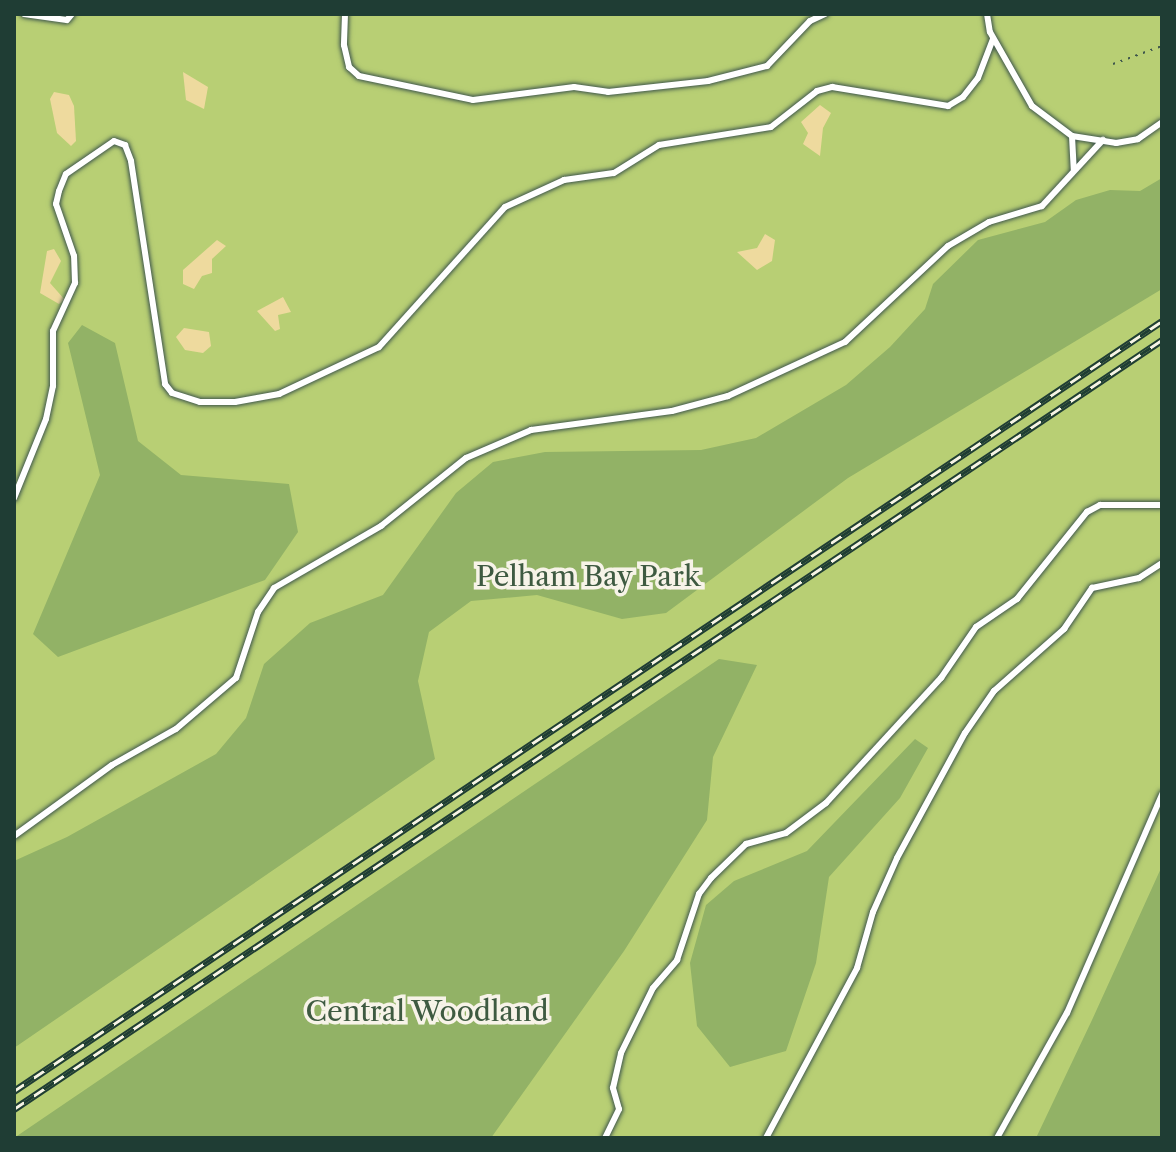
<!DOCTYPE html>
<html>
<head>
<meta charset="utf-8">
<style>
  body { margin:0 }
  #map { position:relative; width:1176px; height:1152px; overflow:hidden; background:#f5e9d6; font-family:"Libre Caslon Text",serif }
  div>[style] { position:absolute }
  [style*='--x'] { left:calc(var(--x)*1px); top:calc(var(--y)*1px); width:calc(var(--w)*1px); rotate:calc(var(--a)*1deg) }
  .green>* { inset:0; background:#b8cf74 }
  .forest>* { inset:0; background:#92b266 }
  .sand>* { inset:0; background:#eeda9e }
  .path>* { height:2px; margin-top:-1px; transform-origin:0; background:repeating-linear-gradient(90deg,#3f574c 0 2px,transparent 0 8px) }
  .roads { filter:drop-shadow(0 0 2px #3f574c) drop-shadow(0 0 2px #3f574c) }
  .lane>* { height:6px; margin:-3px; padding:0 3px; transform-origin:3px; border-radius:3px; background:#fff }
  .rail>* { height:7px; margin-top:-3.5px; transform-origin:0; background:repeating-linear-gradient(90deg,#f7f3e8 0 12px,#1f3d34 0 24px); box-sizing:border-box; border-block:2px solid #1f3d34 }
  span { translate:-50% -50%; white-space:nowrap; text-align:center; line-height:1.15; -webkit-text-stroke:7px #f7f3e8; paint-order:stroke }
  .park-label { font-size:28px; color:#3e5a41 }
  .frame { position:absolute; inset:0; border:16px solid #1f3d34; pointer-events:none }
</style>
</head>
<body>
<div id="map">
  <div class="green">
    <i style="clip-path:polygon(14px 14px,1162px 14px,1162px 1138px,14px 1138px)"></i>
  </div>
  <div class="forest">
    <i style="clip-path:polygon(1162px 178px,1162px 289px,848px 478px,666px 613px,622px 619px,537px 595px,471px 601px,429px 632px,418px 681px,435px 759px,14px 1048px,14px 861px,67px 837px,216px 754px,246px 718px,264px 664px,310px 623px,383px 595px,456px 493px,493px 462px,545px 452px,701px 450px,756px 438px,846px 385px,890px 347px,925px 309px,933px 284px,978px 240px,1045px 222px,1076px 200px,1110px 190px,1140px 191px)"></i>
    <i style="clip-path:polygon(82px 325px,115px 343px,138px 441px,181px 475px,289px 484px,298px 532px,265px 580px,58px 657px,33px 634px,100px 475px,68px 343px)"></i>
    <i style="clip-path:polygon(719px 659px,757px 665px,713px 757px,707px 820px,624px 951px,491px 1138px,14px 1138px)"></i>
    <i style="clip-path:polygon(915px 739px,928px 748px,900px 798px,829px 877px,816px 963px,786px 1051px,730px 1067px,697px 1026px,690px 963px,706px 905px,734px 881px,807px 851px)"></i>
    <i style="clip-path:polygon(1162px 866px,1162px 1138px,1036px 1138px,1092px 1020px)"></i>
  </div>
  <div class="sand">
    <i style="clip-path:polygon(183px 72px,208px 87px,204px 109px,186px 100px)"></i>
    <i style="clip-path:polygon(54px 92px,69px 95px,74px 106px,76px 141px,71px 146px,57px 133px,50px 99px)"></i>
    <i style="clip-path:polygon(820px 105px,831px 113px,823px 128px,820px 156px,803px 144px,808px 133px,801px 122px)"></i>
    <i style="clip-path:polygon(765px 234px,775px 240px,772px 261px,757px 270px,737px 252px,757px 248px)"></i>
    <i style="clip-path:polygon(217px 240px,226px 246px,212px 259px,212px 273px,202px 276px,194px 289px,183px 284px,183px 270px)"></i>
    <i style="clip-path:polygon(54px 249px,61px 261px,50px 283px,65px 300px,59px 304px,40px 293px,47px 251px)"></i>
    <i style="clip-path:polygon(283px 297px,291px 312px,278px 315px,280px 329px,275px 331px,257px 311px)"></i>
    <i style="clip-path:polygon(184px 328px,209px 332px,211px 346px,203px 353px,185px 350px,176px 337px)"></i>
  </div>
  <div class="path">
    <i style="--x:1113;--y:64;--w:52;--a:-20.2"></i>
  </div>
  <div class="roads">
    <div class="lane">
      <i style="--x:24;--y:14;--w:43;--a:7.9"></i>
      <i style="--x:67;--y:20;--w:8;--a:-50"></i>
      <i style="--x:345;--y:14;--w:31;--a:92"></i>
      <i style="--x:344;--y:45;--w:23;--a:77"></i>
      <i style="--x:349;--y:67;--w:13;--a:42"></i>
      <i style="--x:359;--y:76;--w:116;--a:11.9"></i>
      <i style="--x:473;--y:100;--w:102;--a:-7.3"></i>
      <i style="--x:574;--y:87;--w:34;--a:8"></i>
      <i style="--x:608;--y:92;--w:101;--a:-6.3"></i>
      <i style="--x:708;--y:81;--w:61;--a:-14.3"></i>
      <i style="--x:767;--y:66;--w:62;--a:-46.3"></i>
      <i style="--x:810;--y:21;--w:17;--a:-25"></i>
      <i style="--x:987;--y:14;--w:18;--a:81"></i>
      <i style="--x:990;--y:32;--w:85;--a:60.4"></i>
      <i style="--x:1032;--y:106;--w:50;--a:36.9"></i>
      <i style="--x:1072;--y:136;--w:45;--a:9"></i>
      <i style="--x:1116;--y:143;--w:22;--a:-10"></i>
      <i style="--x:1138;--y:139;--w:29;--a:-35"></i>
      <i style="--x:1072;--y:136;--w:34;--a:87"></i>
      <i style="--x:14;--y:498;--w:85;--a:-67.9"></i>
      <i style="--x:46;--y:419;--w:34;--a:-78"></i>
      <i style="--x:53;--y:386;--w:55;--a:-90"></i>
      <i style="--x:53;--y:331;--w:53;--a:-65.4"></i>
      <i style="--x:75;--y:283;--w:27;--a:-92"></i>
      <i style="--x:74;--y:256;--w:55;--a:-109.1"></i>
      <i style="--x:56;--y:204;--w:13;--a:-77"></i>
      <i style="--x:59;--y:191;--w:18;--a:-68"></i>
      <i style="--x:66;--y:174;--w:58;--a:-34.5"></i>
      <i style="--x:114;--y:141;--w:12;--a:20"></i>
      <i style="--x:125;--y:145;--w:17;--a:69"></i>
      <i style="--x:131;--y:161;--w:226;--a:81.3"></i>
      <i style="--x:165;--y:384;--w:11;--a:52"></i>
      <i style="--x:172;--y:393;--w:29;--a:18"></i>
      <i style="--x:200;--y:402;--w:35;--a:0"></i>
      <i style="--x:235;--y:402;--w:45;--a:-10.3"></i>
      <i style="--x:279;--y:394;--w:110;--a:-25.2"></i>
      <i style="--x:379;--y:347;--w:188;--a:-48"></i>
      <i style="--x:505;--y:207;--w:65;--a:-24.6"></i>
      <i style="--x:564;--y:180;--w:50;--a:-8"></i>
      <i style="--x:614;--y:173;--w:53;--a:-31.9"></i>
      <i style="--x:659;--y:145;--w:113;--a:-9.1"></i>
      <i style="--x:771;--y:127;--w:58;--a:-38"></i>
      <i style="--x:817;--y:91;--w:16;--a:-15"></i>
      <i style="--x:832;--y:87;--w:118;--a:9.3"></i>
      <i style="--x:948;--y:106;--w:17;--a:-31"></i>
      <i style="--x:963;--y:97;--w:24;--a:-52"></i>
      <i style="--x:978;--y:78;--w:42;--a:-69"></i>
      <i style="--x:14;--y:836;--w:121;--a:-35.9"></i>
      <i style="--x:112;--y:765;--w:73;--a:-29.4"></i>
      <i style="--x:176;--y:729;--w:79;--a:-40.4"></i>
      <i style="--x:236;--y:678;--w:70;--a:-71.6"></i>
      <i style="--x:258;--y:612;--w:29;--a:-56"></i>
      <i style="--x:274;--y:588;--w:124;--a:-30.1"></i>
      <i style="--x:381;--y:526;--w:109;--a:-38.7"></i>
      <i style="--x:466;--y:458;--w:71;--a:-23.3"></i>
      <i style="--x:531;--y:430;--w:142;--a:-7.7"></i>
      <i style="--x:672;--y:411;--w:58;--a:-15"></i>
      <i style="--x:728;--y:396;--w:129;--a:-24.8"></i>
      <i style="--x:845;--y:342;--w:141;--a:-43"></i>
      <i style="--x:948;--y:246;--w:48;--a:-30.3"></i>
      <i style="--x:989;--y:222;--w:55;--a:-16.8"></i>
      <i style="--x:1042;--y:206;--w:90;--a:-47.3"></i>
      <i style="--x:605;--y:1138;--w:32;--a:-64"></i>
      <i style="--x:619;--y:1109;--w:22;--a:-106"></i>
      <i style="--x:613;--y:1088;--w:36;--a:-77"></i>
      <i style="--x:621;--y:1053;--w:72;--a:-63.8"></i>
      <i style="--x:653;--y:988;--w:37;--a:-49"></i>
      <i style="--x:677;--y:960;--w:70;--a:-71.6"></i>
      <i style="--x:699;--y:894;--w:20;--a:-53"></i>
      <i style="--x:711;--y:878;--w:49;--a:-44.2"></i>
      <i style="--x:746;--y:844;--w:41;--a:-15.4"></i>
      <i style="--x:786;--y:833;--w:50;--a:-36.9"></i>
      <i style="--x:826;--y:803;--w:170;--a:-47.4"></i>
      <i style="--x:941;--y:678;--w:62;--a:-55.5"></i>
      <i style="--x:976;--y:627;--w:50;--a:-34.3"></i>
      <i style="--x:1017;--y:599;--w:112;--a:-51.2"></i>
      <i style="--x:1087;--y:512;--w:15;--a:-28"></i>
      <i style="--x:1100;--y:505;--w:62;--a:0"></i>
      <i style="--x:766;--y:1138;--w:193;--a:-61.8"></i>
      <i style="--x:857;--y:968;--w:58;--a:-74.1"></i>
      <i style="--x:873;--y:912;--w:59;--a:-66"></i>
      <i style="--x:897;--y:858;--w:142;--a:-61.5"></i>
      <i style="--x:965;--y:733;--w:51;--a:-55.4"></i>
      <i style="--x:994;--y:691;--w:94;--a:-41.5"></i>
      <i style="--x:1064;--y:629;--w:50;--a:-55.7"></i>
      <i style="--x:1092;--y:588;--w:48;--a:-12"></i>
      <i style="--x:1139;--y:578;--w:27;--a:-33"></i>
      <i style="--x:997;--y:1138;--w:143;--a:-60.8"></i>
      <i style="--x:1067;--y:1013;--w:239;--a:-66.5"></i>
    </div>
  </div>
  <div class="rail">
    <i style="--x:14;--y:1091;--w:1382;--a:-33.85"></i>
    <i style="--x:14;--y:1109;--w:1382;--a:-33.82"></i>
  </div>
  <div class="park-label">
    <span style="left:588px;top:576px">Pelham Bay Park</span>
    <span style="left:427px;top:1011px">Central Woodland</span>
  </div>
  <div class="frame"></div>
</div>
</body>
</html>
